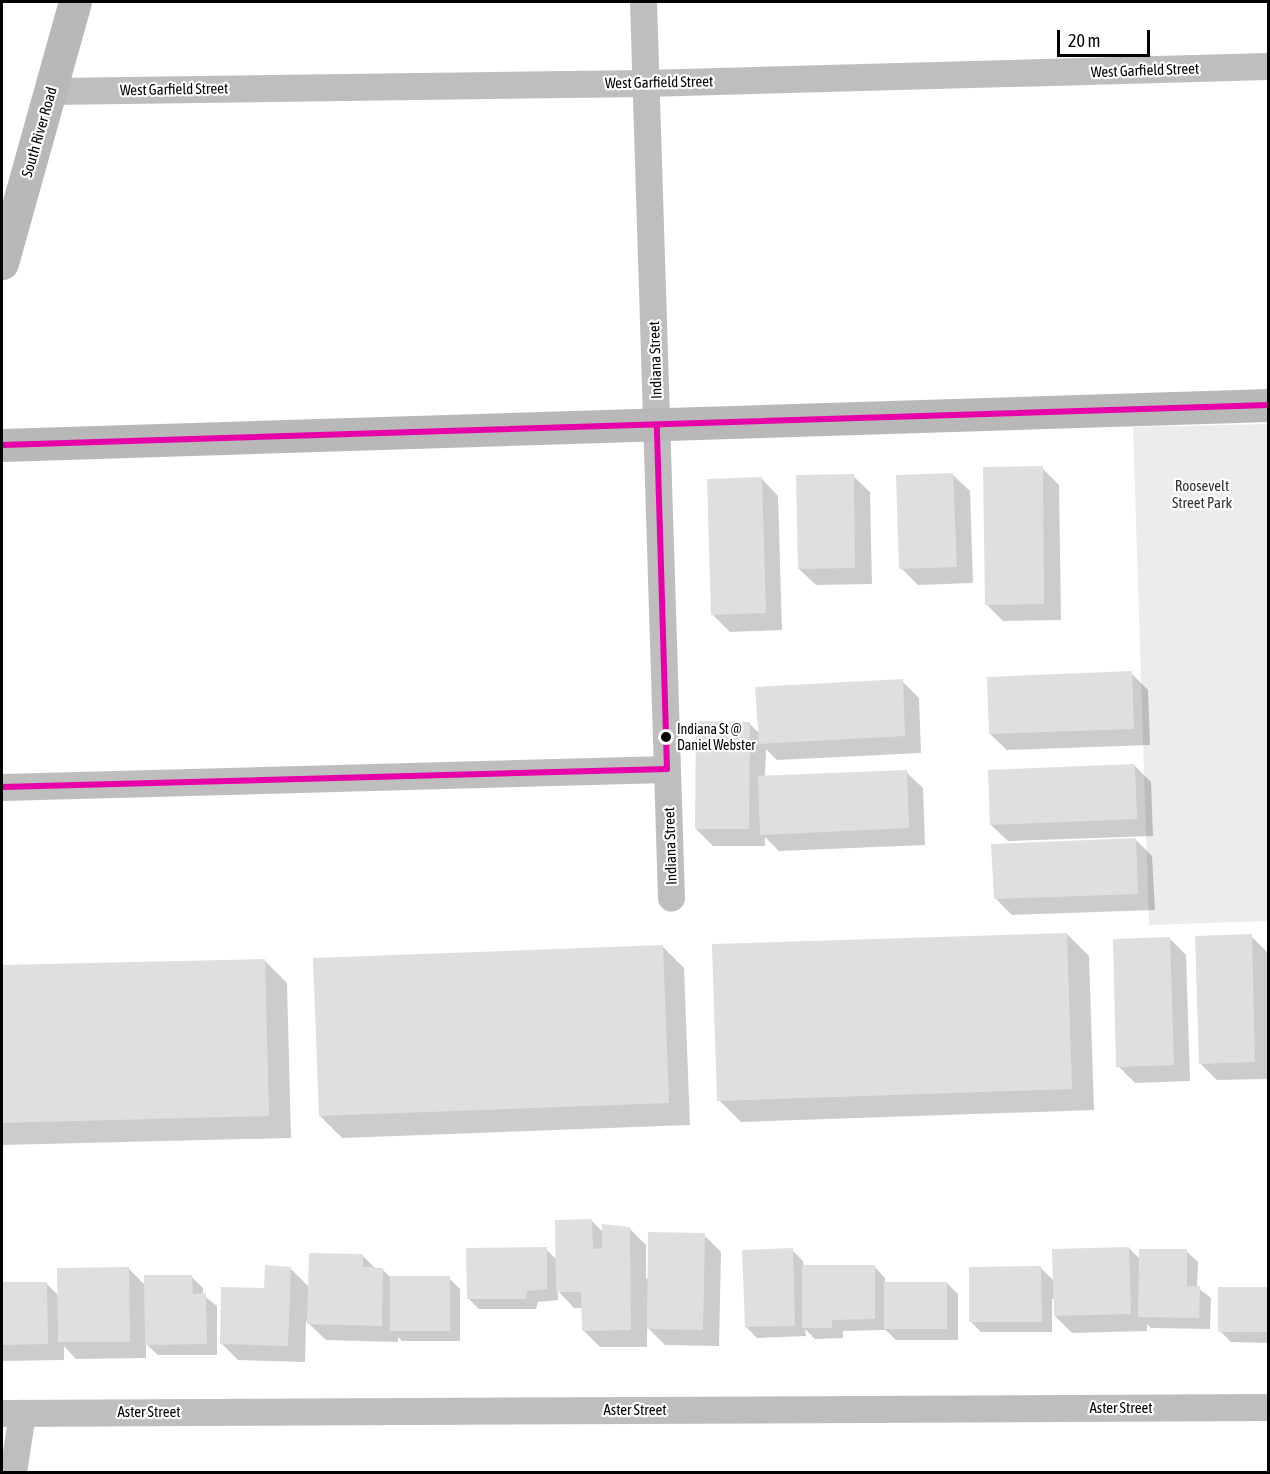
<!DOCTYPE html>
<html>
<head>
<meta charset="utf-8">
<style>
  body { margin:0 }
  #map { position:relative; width:1270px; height:1474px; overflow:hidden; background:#fff; font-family:"Asap Condensed",sans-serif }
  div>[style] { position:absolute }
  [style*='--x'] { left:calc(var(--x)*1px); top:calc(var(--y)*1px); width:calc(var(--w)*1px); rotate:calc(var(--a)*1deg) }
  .green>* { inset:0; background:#ececec }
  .shadow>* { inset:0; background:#0003 }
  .building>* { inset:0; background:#dfdfdf }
  .street>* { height:27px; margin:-13.5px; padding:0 13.5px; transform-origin:13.5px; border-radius:13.5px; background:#bebebe }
  .secondary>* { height:33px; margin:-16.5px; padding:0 16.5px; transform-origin:16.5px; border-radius:16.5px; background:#b8b8b8 }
  .bus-1>* { height:6px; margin:-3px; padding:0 3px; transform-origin:3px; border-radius:3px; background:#e700a8 }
  .dots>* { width:16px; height:16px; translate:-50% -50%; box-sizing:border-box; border:3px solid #fff; border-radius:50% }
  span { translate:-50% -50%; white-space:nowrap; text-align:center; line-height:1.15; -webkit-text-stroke:4.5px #fff; paint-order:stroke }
  .bus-label { font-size:14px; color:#000 }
  .left { translate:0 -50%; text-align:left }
  .street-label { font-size:15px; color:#000 }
  .park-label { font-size:15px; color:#333 }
  .frame { position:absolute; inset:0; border:3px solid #000; pointer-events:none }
  .scale { position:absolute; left:1057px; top:30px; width:93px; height:27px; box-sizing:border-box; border:3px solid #000; border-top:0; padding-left:8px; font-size:18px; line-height:21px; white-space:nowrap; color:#000; -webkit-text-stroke:4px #fff; paint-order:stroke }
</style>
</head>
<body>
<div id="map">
  <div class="green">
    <i style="clip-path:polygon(1268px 424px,1268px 921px,1149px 925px,1133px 427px)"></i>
  </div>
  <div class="shadow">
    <i style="clip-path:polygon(1042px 468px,1059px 485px,1061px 620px,1003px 621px,986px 604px)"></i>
    <i style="clip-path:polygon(953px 475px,970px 491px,973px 583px,918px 585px,901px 568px)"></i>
    <i style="clip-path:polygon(853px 476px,870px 492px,872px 584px,816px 585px,799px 569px)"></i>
    <i style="clip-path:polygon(762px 479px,778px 496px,782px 630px,730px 632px,713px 615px)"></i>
    <i style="clip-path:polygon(1131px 673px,1148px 690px,1150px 745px,1007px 750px,990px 734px)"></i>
    <i style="clip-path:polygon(902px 681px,919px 698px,921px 753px,777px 760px,766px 749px,765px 778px,906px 772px,923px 788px,925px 845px,779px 851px,765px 837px,765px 846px,713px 846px,696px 829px,749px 723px,760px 734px)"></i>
    <i style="clip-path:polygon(1134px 765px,1151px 782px,1153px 836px,1008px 841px,991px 825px)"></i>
    <i style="clip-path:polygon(1136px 840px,1152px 856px,1155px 910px,1012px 915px,995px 898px)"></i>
    <i style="clip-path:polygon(1067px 934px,1089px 956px,1094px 1110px,741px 1122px,719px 1100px)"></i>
    <i style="clip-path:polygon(1251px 936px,1268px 953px,1268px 1079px,1217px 1080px,1200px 1063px)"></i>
    <i style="clip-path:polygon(1169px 938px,1186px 955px,1190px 1081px,1135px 1083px,1118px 1066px)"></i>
    <i style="clip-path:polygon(662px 946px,684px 968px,690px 1125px,342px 1138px,320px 1116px)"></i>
    <i style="clip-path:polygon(265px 961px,287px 983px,291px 1138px,2px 1145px,2px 967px)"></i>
    <i style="clip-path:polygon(591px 1220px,604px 1233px,629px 1228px,646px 1245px,646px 1279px,704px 1235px,721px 1252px,719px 1346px,665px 1345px,647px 1327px,647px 1347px,600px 1347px,583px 1330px,583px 1308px,574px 1308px,558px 1291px,558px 1300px,538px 1302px,536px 1309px,479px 1309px,468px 1298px,546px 1249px,557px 1260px)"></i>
    <i style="clip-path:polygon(1129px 1248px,1141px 1260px,1186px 1251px,1198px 1262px,1197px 1287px,1211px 1298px,1210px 1329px,1151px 1328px,1147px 1324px,1147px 1331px,1072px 1333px,1055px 1316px,1055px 1299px,1052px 1299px,1052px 1332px,981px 1332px,970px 1321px,1041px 1268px,1054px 1281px)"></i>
    <i style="clip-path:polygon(792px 1250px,803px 1261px,804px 1267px,874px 1266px,885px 1278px,885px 1283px,947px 1283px,958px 1294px,958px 1340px,896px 1340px,886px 1330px,843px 1331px,843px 1338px,815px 1339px,805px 1329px,806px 1336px,757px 1338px,746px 1327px)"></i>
    <i style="clip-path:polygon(362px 1255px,376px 1269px,382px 1269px,391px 1278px,449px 1278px,460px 1289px,460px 1341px,402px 1341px,398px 1337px,398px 1342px,326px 1340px,306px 1321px,305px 1362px,238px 1360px,221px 1343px,265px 1290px,290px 1268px,309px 1287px)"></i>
    <i style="clip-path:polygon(128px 1268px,146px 1286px,191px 1276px,203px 1288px,203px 1295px,217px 1306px,217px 1355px,158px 1355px,146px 1344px,146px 1358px,76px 1359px,64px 1346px,64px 1360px,2px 1361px,2px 1283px,46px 1283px,59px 1296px)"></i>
    <i style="clip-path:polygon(1220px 1288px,1268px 1289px,1268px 1343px,1231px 1342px,1220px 1331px)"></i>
  </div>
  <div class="building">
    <i style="clip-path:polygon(1043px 466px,1044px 604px,985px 605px,983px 467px)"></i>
    <i style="clip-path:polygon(953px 473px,957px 567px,899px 569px,896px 475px)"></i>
    <i style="clip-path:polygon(854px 474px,855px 568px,798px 569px,796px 475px)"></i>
    <i style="clip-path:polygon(762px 477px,766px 613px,711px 615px,707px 479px)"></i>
    <i style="clip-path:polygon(1132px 671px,1134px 729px,989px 734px,987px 677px)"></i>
    <i style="clip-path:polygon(903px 679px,905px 736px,759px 744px,755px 687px)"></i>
    <i style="clip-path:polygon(696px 721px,750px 722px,749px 829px,695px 829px)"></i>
    <i style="clip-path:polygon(1135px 764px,1137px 819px,990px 825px,988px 770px)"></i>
    <i style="clip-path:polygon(907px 770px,909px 828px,760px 835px,758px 776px)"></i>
    <i style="clip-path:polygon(1136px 838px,1138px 894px,994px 899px,991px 844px)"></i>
    <i style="clip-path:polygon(1067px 933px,1072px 1089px,717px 1101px,712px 944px)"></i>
    <i style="clip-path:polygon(1252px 934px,1255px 1062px,1199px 1064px,1195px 936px)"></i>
    <i style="clip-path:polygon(1170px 937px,1174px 1065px,1116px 1067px,1113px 939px)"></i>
    <i style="clip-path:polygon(663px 945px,669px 1103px,319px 1116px,313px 958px)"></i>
    <i style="clip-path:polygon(265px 959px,269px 1116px,2px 1123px,2px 965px)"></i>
    <i style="clip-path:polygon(592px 1219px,593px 1249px,602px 1248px,602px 1224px,630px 1227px,631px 1330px,582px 1331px,581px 1292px,556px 1292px,555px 1220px)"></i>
    <i style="clip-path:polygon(648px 1232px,705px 1233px,703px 1330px,647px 1329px)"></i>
    <i style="clip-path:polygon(547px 1247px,547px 1289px,527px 1291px,526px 1299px,467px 1299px,466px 1248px)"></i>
    <i style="clip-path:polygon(1129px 1247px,1131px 1314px,1054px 1316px,1052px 1249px)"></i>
    <i style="clip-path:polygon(793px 1248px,795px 1326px,745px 1327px,742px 1250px)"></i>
    <i style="clip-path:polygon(1139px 1249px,1187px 1249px,1187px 1286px,1200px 1286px,1199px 1318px,1138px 1317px)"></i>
    <i style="clip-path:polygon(309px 1253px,363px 1254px,363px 1267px,383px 1268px,382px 1326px,307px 1324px)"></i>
    <i style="clip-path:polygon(265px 1265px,291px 1267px,288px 1346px,220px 1344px,221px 1287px,264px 1288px)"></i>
    <i style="clip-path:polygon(802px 1265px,875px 1265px,875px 1319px,832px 1320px,832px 1328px,802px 1328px)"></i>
    <i style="clip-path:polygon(1041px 1266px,1042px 1322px,969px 1322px,969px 1267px)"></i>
    <i style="clip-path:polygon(129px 1267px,130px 1342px,58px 1342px,57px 1268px)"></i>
    <i style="clip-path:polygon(144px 1275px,192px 1275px,193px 1294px,206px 1293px,207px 1344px,145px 1345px)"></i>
    <i style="clip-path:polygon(390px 1276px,450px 1276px,450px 1331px,390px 1331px)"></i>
    <i style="clip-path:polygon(2px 1282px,47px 1282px,48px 1344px,2px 1345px)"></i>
    <i style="clip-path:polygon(884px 1282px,947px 1282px,947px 1329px,884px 1329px)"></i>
    <i style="clip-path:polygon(1218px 1287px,1268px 1287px,1268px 1332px,1218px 1332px)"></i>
  </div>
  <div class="street">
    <i style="--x:643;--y:2;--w:896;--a:88.21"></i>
    <i style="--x:50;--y:91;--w:596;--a:-0.77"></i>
    <i style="--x:646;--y:83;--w:622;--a:-1.57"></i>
    <i style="--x:2;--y:787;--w:665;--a:-1.55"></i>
    <i style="--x:2;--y:1413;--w:1266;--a:-0.27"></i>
    <i style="--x:13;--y:1472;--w:60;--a:-81.3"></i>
  </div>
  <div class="secondary">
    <i style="--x:2;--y:263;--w:271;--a:-74.4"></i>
    <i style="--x:2;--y:445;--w:1267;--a:-1.81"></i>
  </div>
  <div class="bus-1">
    <i style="--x:2;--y:445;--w:1267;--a:-1.81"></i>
    <i style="--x:2;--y:787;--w:665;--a:-1.55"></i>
    <i style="--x:667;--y:769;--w:344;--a:-91.7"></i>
  </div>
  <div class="dots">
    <i style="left:666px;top:737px;background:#000"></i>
  </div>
  <div class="bus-label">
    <span class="left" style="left:677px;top:737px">Indiana St @<br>Daniel Webster</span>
  </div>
  <div class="street-label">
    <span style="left:1145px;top:70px;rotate:-2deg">West Garfield Street</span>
    <span style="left:659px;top:82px;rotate:-1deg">West Garfield Street</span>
    <span style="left:174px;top:89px;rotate:-1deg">West Garfield Street</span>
    <span style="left:39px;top:132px;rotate:-74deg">South River Road</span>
    <span style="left:655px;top:360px;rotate:-92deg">Indiana Street</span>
    <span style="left:670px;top:846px;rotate:-92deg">Indiana Street</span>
    <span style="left:1121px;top:1408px">Aster Street</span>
    <span style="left:635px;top:1410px">Aster Street</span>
    <span style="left:149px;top:1412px">Aster Street</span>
  </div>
  <div class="park-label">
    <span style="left:1202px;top:494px">Roosevelt<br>Street Park</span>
  </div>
  <div class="frame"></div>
  <div class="scale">20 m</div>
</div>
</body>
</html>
